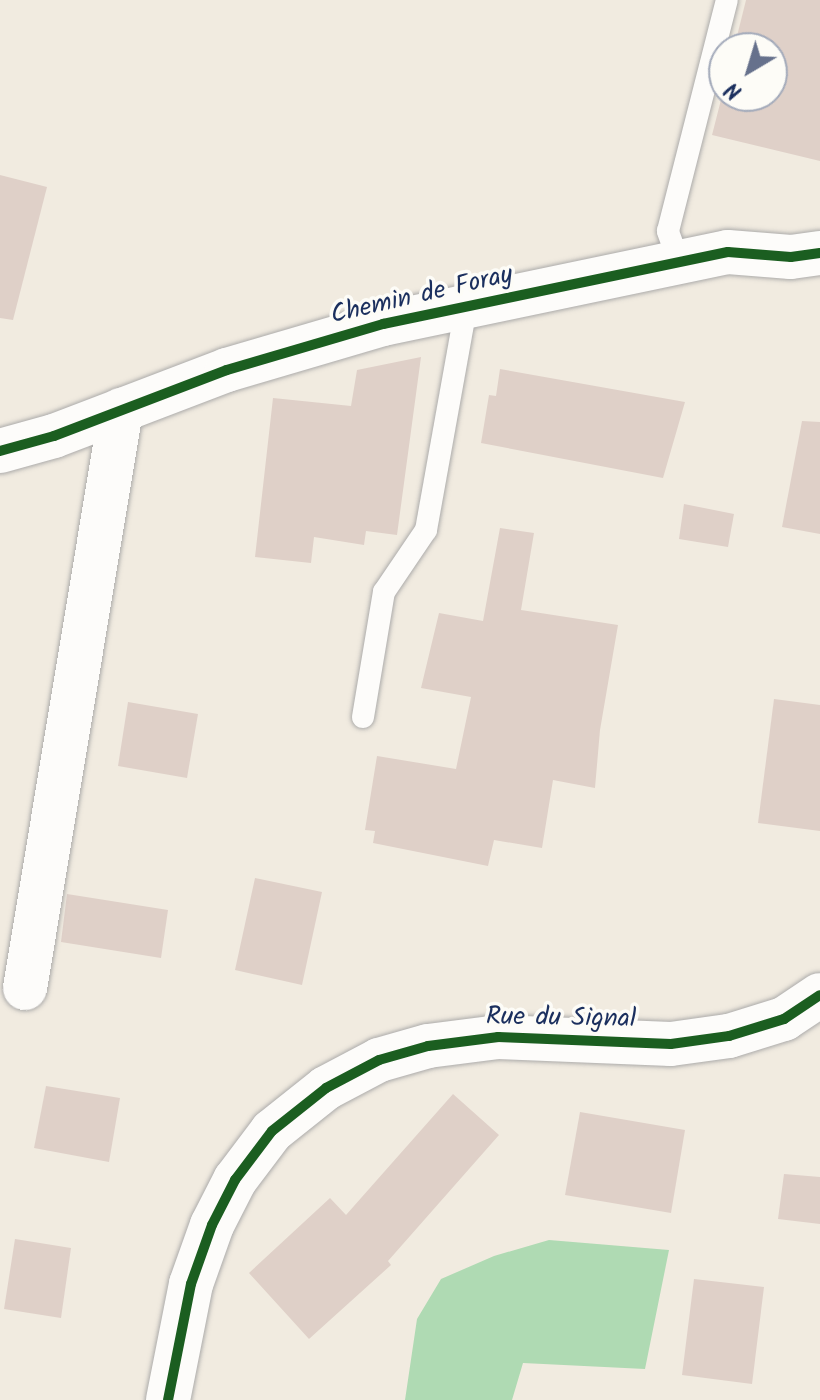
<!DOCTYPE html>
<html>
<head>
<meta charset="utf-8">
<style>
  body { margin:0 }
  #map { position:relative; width:820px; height:1400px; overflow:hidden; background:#f1ebe0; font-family:Kalam,sans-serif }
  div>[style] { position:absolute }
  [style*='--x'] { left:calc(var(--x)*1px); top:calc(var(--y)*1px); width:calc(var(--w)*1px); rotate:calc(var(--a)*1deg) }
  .green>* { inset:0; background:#afdab3 }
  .building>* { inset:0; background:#dfd0c8 }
  .roads { filter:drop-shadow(0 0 2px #acabaa) drop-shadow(0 0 2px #acabaa) }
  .lane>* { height:22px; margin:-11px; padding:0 11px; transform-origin:11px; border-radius:11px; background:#fdfcfa }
  .street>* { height:44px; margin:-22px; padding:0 22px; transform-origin:22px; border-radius:22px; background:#fdfcfa }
  .cycleway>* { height:10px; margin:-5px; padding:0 5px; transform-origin:5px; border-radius:5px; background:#1b5e20 }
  span { translate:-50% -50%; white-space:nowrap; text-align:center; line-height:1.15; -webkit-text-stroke:7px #fdfcf7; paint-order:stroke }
  .street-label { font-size:26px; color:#1b2f5e }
  .north { position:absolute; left:708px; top:32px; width:80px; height:80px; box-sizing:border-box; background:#fdfcf7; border:2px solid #a3aaba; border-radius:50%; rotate:218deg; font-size:22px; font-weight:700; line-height:32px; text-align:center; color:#1b2f5e }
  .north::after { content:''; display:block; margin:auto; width:28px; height:36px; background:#66718c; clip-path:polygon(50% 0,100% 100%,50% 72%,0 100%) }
</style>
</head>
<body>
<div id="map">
  <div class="green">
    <i style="clip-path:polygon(549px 1240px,669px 1250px,645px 1369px,523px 1363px,512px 1400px,405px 1400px,417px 1319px,441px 1279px,494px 1256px)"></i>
  </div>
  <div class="building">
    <i style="clip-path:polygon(746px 0,820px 0,820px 161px,712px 135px,724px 88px,724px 96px,772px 96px,772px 48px,734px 48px)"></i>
    <i style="clip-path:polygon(0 175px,47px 187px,13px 320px,0 318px)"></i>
    <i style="clip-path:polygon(421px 357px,397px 535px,366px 531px,364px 545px,314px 537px,311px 563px,255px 557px,273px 398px,351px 406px,357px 370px)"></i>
    <i style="clip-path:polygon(500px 369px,685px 402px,663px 478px,481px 443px,489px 395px,496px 396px)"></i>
    <i style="clip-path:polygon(802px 421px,820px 422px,820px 534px,782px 527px)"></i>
    <i style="clip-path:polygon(684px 504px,734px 514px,728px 547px,679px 539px)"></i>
    <i style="clip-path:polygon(500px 528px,534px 533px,521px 610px,618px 625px,600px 730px,595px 788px,553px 780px,542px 848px,494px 840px,488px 866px,373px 843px,375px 831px,365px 830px,377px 756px,456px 769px,471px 697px,421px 688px,439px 613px,483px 621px)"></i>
    <i style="clip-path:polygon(774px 699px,820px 705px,820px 831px,758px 823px)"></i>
    <i style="clip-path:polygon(128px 702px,198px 714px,187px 778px,118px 766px)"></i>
    <i style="clip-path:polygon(255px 878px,322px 892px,302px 985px,235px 970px)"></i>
    <i style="clip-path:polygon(67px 894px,168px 910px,161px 958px,61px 942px)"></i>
    <i style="clip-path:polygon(46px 1086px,120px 1098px,109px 1162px,34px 1148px)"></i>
    <i style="clip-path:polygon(453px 1094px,499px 1135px,388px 1261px,391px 1265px,309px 1339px,249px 1273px,330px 1198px,346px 1215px)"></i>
    <i style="clip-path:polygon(580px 1112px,685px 1130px,671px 1213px,565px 1195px)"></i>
    <i style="clip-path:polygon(784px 1174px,820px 1177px,820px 1224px,778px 1219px)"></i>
    <i style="clip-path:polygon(15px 1239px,71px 1248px,61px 1318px,4px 1309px)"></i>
    <i style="clip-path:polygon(694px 1279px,764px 1287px,752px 1384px,682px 1375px)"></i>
  </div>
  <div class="roads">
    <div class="lane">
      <i style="--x:679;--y:262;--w:33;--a:-110"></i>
      <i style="--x:668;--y:231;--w:238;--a:-75.7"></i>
      <i style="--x:363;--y:717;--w:127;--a:-80.5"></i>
      <i style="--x:384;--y:592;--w:75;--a:-55.9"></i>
      <i style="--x:426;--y:530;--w:227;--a:-79.8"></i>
    </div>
    <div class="street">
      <i style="--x:0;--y:451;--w:56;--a:-15.5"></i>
      <i style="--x:54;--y:436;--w:185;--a:-20.9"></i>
      <i style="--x:227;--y:370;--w:163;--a:-16.4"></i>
      <i style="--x:383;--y:324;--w:352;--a:-11.8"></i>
      <i style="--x:728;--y:252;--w:63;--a:4.5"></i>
      <i style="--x:791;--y:257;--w:29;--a:-8"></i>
      <i style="--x:25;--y:988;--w:586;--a:-80.57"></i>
      <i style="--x:168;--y:1400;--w:118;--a:-78.8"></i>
      <i style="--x:191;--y:1284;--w:63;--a:-70.4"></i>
      <i style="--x:212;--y:1225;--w:51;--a:-62.9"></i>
      <i style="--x:235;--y:1180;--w:61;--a:-52.9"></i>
      <i style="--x:272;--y:1131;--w:69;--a:-38.5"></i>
      <i style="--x:326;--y:1088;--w:60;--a:-27.8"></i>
      <i style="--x:379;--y:1060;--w:51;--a:-15.9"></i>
      <i style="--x:428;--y:1046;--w:71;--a:-7.3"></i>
      <i style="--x:498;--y:1037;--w:173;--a:2.3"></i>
      <i style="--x:671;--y:1044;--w:59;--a:-7.9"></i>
      <i style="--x:729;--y:1036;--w:58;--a:-17.2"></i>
      <i style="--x:784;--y:1019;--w:43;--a:-33.7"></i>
    </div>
  </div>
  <div class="cycleway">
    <i style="--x:0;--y:451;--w:56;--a:-15.5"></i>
    <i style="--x:54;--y:436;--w:185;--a:-20.9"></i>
    <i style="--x:227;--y:370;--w:163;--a:-16.4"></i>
    <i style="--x:383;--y:324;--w:352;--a:-11.8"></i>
    <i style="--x:728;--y:252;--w:63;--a:4.5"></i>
    <i style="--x:791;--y:257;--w:29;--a:-8"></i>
    <i style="--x:168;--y:1400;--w:118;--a:-78.8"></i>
    <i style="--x:191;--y:1284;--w:63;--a:-70.4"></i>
    <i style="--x:212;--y:1225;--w:51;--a:-62.9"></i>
    <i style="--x:235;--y:1180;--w:61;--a:-52.9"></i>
    <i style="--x:272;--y:1131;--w:69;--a:-38.5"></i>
    <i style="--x:326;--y:1088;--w:60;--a:-27.8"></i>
    <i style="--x:379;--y:1060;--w:51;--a:-15.9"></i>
    <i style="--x:428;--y:1046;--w:71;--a:-7.3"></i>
    <i style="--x:498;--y:1037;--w:173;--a:2.3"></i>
    <i style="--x:671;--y:1044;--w:59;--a:-7.9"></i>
    <i style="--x:729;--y:1036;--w:58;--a:-17.2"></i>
    <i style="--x:784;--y:1019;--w:43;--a:-33.7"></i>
  </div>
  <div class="street-label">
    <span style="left:422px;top:296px;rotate:-13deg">Chemin de Foray</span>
    <span style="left:561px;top:1019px;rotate:1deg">Rue du Signal</span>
  </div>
  <div class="north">N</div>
</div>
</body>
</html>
